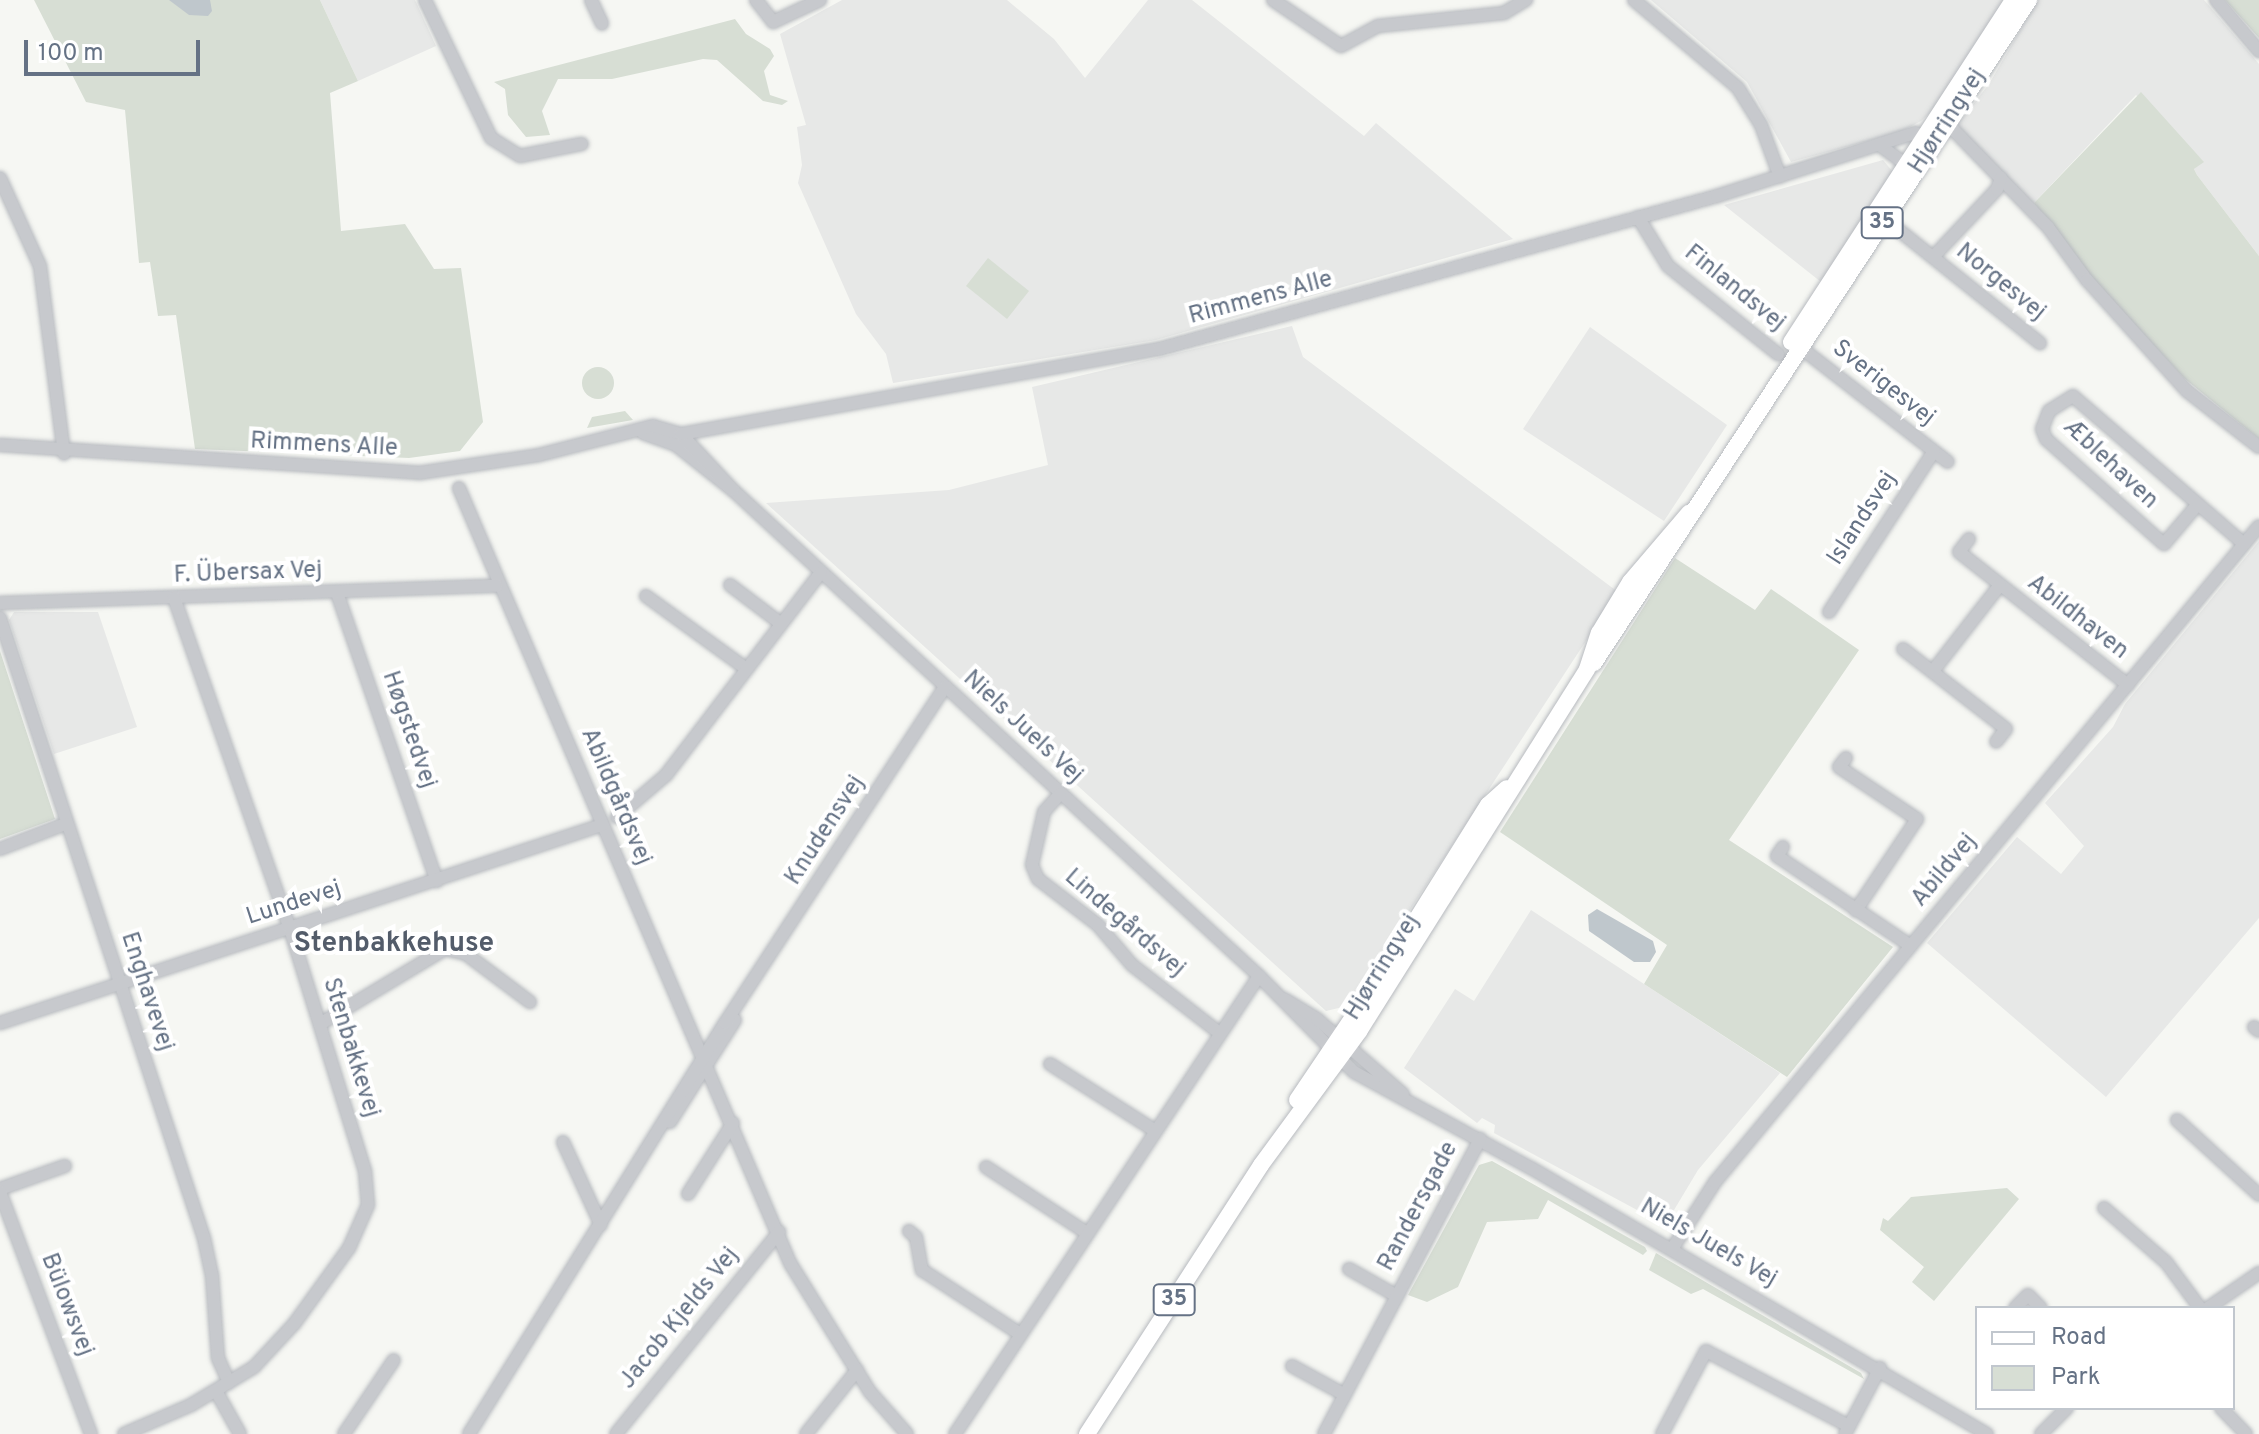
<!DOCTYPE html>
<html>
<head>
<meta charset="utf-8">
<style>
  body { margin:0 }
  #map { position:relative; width:2259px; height:1434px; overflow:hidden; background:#f6f7f3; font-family:Overpass,sans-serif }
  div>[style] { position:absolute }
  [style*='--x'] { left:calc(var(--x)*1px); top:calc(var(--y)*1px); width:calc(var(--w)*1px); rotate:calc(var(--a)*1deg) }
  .built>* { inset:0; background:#e7e8e7 }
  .green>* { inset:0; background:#d7ded4 }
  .round { border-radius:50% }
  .water>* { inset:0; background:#bfc7cc }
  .roads { filter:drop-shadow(0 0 2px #b7babf) drop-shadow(0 0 2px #b7babf) }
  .minor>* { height:12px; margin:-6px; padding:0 6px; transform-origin:6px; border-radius:6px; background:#c7c9cd }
  .major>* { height:16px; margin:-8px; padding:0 8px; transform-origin:8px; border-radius:8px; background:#fff }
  span { translate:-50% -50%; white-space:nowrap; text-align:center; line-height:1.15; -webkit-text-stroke:8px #fff; paint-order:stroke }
  .shield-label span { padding:2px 6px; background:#fff; border:2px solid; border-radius:6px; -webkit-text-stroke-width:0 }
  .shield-label { font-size:22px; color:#657285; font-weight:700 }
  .street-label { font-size:24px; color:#657285 }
  .quarter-label { font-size:28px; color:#535c6a; font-weight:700 }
  .legend { position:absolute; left:1975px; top:1306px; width:260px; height:104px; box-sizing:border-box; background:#fff; border:2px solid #c1c7ce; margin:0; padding:10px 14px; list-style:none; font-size:24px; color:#657285 }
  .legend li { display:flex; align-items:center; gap:16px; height:40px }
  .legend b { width:40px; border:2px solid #c1c7ce }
  .scale { position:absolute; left:24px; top:40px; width:176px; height:36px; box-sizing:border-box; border:4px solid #657285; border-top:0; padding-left:10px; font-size:24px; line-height:28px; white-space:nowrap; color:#657285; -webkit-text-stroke:6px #fff; paint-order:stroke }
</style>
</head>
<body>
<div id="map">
  <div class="built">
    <i style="clip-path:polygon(320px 0,415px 0,436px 46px,358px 81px)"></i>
    <i style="clip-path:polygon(842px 0,1007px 0,1054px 39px,1085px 78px,1148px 0,1192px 0,1364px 136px,1376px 123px,1513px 239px,1156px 340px,893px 383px,886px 354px,856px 314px,798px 183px,802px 165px,797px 127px,806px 125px,780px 34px)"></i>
    <i style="clip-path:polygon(1651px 0,2006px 0,1936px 107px,1921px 121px,1900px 132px,1791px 162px,1747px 82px)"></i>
    <i style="clip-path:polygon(2038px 0,2204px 0,2259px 64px,2259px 256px,2197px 175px,2194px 169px,2203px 161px,2136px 95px,2032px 205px,1957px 125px,1989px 84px)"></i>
    <i style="clip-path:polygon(1883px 160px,1893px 172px,1821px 282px,1724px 205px)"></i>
    <i style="clip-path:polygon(1292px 326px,1303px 357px,1618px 592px,1347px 1006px,1326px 1011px,766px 503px,949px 490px,1048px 465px,1032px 387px)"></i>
    <i style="clip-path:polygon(1590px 327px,1727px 425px,1664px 521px,1523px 429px)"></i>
    <i style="clip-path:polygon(2259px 541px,2259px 918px,2106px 1097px,1927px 943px,2017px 837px,2061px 874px,2084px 846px,2045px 803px,2113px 727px,2125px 704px)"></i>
    <i style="clip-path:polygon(14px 612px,98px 612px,137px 727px,54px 754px,9px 620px)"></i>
    <i style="clip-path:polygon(1531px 910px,1780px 1073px,1698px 1170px,1665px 1225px,1494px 1133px,1495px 1125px,1482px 1118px,1477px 1123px,1404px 1068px,1455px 989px,1474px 1001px)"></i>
  </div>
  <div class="green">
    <i style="clip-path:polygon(34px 0,320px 0,358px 81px,330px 93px,341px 231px,405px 224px,434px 269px,461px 268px,483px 422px,460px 451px,409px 458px,195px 449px,176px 315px,158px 316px,150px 262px,139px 263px,125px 110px,86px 102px)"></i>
    <i style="clip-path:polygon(2225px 0,2259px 0,2259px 38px)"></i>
    <i style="clip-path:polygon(735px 19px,746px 34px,770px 49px,774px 56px,764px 71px,770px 95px,788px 101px,782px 105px,763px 101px,717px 60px,703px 59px,612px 79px,558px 79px,542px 111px,550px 135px,526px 137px,508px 115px,505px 89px,494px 82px)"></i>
    <i style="clip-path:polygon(2141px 92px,2204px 162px,2194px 169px,2197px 175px,2259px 256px,2259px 439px,2184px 378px,2090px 276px,2034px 203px)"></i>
    <i style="clip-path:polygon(988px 258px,1029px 291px,1007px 319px,966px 286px)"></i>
    <i class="round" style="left:582px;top:367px;width:32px;height:32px"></i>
    <i style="clip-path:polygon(625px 411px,633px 420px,587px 428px,592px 417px)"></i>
    <i style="clip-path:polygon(1675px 558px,1755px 610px,1771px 589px,1859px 650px,1729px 840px,1893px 947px,1787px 1077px,1644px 984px,1667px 945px,1500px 832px)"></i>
    <i style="clip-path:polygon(0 651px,55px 819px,0 839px)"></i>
    <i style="clip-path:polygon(1492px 1161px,1645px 1247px,1647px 1251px,1643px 1255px,1548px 1200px,1538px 1219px,1487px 1222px,1458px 1287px,1427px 1302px,1408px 1295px,1479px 1165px)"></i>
    <i style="clip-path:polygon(2007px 1188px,2019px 1199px,1934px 1301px,1912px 1282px,1924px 1267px,1880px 1230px,1883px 1218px,1888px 1221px,1911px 1197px)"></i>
    <i style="clip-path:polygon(1656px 1253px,1861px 1373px,1864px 1379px,1703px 1289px,1691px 1294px,1649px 1270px)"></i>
  </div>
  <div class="water">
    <i style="clip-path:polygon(169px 0,210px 0,212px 11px,208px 16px,189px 15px)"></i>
    <i style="clip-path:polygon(1597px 909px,1653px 941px,1656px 952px,1650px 962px,1634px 962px,1589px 931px,1588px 915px)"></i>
  </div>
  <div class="roads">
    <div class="minor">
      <i style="--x:425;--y:0;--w:153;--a:64.4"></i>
      <i style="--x:491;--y:138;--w:34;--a:32"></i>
      <i style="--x:520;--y:156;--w:63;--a:-11"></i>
      <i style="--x:591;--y:0;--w:26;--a:65"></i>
      <i style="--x:756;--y:0;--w:28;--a:52"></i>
      <i style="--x:773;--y:22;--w:52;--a:-25.1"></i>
      <i style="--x:1273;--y:0;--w:82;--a:34.1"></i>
      <i style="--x:1341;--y:46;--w:42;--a:-28.4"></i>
      <i style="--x:1378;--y:26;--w:127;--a:-5.9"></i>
      <i style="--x:1504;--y:13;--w:26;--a:-31"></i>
      <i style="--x:1634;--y:0;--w:136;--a:40.2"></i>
      <i style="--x:1738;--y:88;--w:44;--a:58.1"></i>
      <i style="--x:1761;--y:125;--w:55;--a:69.9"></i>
      <i style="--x:2216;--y:0;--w:67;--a:49.9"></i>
      <i style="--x:1943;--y:119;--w:151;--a:45.8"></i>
      <i style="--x:2048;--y:227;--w:66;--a:53.7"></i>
      <i style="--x:2087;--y:280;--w:149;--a:48"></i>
      <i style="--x:2187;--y:391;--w:91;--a:37.9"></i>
      <i style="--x:1882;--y:147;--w:36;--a:36"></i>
      <i style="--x:0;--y:178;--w:97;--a:65.6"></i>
      <i style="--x:40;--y:266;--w:189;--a:82.7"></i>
      <i style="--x:1880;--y:215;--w:205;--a:38.7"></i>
      <i style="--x:1638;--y:217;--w:57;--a:58.5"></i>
      <i style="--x:1668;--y:266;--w:141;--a:38.7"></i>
      <i style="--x:1933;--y:257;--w:93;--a:-46.7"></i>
      <i style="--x:1997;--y:189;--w:12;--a:-70"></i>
      <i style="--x:1796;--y:344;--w:192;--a:37.8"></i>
      <i style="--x:643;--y:433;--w:35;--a:20"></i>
      <i style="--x:676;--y:445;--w:74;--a:38.4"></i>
      <i style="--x:734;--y:491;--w:715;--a:42.73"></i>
      <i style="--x:1259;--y:976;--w:135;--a:45.3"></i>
      <i style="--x:1354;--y:1072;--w:201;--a:28.5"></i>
      <i style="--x:1531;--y:1168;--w:528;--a:30.26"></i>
      <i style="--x:681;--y:434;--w:76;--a:47.1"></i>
      <i style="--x:0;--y:445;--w:420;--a:3.8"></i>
      <i style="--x:419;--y:473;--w:121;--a:-8.5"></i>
      <i style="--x:539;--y:455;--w:118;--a:-14.3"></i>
      <i style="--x:653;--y:426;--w:29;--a:16"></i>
      <i style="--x:681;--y:434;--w:485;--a:-10.1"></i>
      <i style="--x:1159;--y:349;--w:579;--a:-15.33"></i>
      <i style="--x:1717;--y:196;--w:208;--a:-17.7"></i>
      <i style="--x:1915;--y:133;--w:18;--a:16"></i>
      <i style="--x:459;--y:488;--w:843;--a:66.87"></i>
      <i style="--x:790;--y:1263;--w:152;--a:58.2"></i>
      <i style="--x:870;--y:1392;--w:56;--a:48.6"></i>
      <i style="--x:2198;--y:504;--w:165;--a:-139.2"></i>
      <i style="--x:2073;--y:396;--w:28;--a:148"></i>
      <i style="--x:2049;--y:411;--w:19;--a:111"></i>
      <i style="--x:2042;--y:429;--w:11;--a:68"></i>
      <i style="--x:2046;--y:439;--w:158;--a:41.7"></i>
      <i style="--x:2164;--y:544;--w:52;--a:-49.6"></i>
      <i style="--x:2198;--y:504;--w:61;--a:41"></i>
      <i style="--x:1969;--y:539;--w:16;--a:128"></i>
      <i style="--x:1959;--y:552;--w:215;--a:38.2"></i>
      <i style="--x:730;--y:585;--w:63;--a:37.2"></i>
      <i style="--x:337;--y:593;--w:305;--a:70.9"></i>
      <i style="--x:646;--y:596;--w:122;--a:36"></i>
      <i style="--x:0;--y:603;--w:497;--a:-2"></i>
      <i style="--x:1829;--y:612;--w:192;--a:-56.9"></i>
      <i style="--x:0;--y:618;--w:653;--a:71.79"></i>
      <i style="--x:204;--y:1238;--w:38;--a:78"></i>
      <i style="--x:212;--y:1275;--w:83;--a:85.9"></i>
      <i style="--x:218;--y:1358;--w:27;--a:66"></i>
      <i style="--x:1903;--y:649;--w:130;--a:37.8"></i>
      <i style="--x:2006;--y:729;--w:16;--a:128"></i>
      <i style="--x:1933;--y:671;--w:109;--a:-52.1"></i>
      <i style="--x:1846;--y:758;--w:11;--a:128"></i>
      <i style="--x:1839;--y:767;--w:94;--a:33.7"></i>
      <i style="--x:1917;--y:819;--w:110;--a:123.8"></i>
      <i style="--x:1060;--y:794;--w:24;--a:132"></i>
      <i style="--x:1044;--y:812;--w:54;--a:102.8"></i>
      <i style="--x:1032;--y:865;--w:15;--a:67"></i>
      <i style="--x:1038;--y:879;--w:76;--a:37.5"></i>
      <i style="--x:1098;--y:925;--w:52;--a:49.6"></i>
      <i style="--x:1132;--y:965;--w:108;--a:37.8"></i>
      <i style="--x:617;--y:817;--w:65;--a:-40.6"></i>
      <i style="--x:666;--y:775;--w:255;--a:-52.6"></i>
      <i style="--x:1783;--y:847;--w:11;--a:124"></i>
      <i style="--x:1777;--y:856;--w:161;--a:33.9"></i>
      <i style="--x:0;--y:849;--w:70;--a:-21"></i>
      <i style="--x:1284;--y:999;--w:39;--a:31"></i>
      <i style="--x:1317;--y:1019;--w:114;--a:41.1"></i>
      <i style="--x:0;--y:1023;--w:634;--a:-18.21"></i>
      <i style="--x:320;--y:1024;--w:146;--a:-31"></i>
      <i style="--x:445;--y:949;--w:22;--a:13"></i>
      <i style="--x:466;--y:954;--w:80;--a:36.9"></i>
      <i style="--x:2254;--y:1027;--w:6;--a:39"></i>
      <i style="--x:1050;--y:1064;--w:123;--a:32.4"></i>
      <i style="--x:2177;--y:1120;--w:111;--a:42.4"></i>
      <i style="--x:670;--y:1122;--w:121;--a:-57.5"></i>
      <i style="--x:563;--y:1142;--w:91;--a:65.4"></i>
      <i style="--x:986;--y:1167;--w:121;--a:33.2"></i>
      <i style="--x:0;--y:1189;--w:69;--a:-19.5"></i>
      <i style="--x:0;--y:1192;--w:259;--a:69.4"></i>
      <i style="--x:688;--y:1194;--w:84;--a:-57.6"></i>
      <i style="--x:2104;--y:1208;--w:82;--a:41.1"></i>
      <i style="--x:2166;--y:1262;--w:57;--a:53.5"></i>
      <i style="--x:909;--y:1231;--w:9;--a:41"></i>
      <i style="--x:916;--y:1237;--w:34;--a:80"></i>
      <i style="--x:922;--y:1270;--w:117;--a:33.1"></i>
      <i style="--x:1672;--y:1249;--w:80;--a:-57.3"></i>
      <i style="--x:1715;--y:1182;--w:852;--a:-50.33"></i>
      <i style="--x:1349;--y:1269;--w:55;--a:29.4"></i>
      <i style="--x:2015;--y:1308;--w:18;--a:-45"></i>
      <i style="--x:2028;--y:1295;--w:18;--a:45"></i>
      <i style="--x:2208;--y:1308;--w:62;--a:-34.5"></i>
      <i style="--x:1292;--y:1366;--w:60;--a:28.7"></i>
      <i style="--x:216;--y:1391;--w:49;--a:60.8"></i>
      <i style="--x:2221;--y:1408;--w:36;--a:46"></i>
      <i style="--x:124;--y:1434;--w:73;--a:-23.4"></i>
      <i style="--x:191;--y:1405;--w:74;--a:-31.1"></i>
      <i style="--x:254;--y:1367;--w:59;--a:-47.1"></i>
      <i style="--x:294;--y:1324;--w:94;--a:-54.1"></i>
      <i style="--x:349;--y:1248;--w:47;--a:-66.2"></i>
      <i style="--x:368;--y:1205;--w:34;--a:-95"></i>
      <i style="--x:365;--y:1171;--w:253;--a:-107.2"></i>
      <i style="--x:290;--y:929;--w:351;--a:-109.3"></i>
      <i style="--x:344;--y:1434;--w:89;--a:-56"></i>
      <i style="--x:469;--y:1434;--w:484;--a:-58.1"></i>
      <i style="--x:725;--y:1023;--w:402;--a:-56.8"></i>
      <i style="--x:616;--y:1434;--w:260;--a:-51.1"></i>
      <i style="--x:806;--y:1434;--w:82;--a:-51.4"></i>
      <i style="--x:955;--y:1434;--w:550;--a:-56.43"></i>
      <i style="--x:1324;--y:1434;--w:334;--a:-62.1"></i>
      <i style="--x:1662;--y:1434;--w:94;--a:-62.1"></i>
      <i style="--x:1706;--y:1351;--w:161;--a:27.7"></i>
      <i style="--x:1845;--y:1434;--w:75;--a:-62.1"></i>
      <i style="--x:2041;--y:1434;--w:37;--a:-45"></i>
    </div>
    <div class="major">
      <i style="--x:1791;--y:342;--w:408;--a:-57"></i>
      <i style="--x:1594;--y:663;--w:793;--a:-56.73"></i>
      <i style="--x:1391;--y:960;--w:183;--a:-58"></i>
      <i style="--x:1488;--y:805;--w:25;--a:-42"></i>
      <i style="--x:1297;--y:1100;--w:145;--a:-56"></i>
      <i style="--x:1087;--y:1434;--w:320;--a:-57.1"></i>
      <i style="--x:1261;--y:1165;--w:167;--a:-53.7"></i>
      <i style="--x:1360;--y:1030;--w:426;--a:-57.8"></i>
      <i style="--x:1587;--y:669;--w:38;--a:-72"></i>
      <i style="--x:1599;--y:633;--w:60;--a:-58.7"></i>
      <i style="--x:1630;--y:582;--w:91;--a:-49.5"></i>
    </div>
  </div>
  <div class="shield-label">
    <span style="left:1882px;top:223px">35</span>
    <span style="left:1174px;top:1300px">35</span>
  </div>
  <div class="street-label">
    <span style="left:1948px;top:122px;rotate:-57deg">Hjørringvej</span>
    <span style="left:2000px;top:283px;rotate:39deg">Norgesvej</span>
    <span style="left:1734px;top:289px;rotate:39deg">Finlandsvej</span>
    <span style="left:1261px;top:299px;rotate:-15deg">Rimmens Alle</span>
    <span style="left:1883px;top:384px;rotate:38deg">Sverigesvej</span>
    <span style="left:324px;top:446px;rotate:3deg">Rimmens Alle</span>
    <span style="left:2110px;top:465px;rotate:43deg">Æblehaven</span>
    <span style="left:1863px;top:519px;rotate:-57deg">Islandsvej</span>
    <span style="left:248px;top:574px;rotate:-2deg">F. Übersax Vej</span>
    <span style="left:2077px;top:618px;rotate:38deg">Abildhaven</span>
    <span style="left:1022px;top:728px;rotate:43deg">Niels Juels Vej</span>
    <span style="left:408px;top:730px;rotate:71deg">Høgstedvej</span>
    <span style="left:615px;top:797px;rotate:67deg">Abildgårdsvej</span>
    <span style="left:826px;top:831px;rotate:-57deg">Knudensvej</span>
    <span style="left:1945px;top:871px;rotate:-50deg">Abildvej</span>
    <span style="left:294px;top:904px;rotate:-18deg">Lundevej</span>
    <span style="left:1124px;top:924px;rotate:41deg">Lindegårdsvej</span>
    <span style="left:1383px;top:968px;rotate:-58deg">Hjørringvej</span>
    <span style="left:146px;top:992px;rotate:72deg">Enghavevej</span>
    <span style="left:350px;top:1048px;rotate:73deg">Stenbakkevej</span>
    <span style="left:1419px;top:1207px;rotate:-62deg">Randersgade</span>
    <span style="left:1708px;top:1244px;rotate:30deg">Niels Juels Vej</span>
    <span style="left:66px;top:1305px;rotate:69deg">Bülowsvej</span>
    <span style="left:680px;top:1319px;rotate:-51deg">Jacob Kjelds Vej</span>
  </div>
  <div class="quarter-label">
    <span style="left:394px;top:944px">Stenbakkehuse</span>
  </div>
  <ul class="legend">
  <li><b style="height:10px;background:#fff"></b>Road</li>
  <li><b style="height:22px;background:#d7ded4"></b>Park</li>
  </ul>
  <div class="scale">100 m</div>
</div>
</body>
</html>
